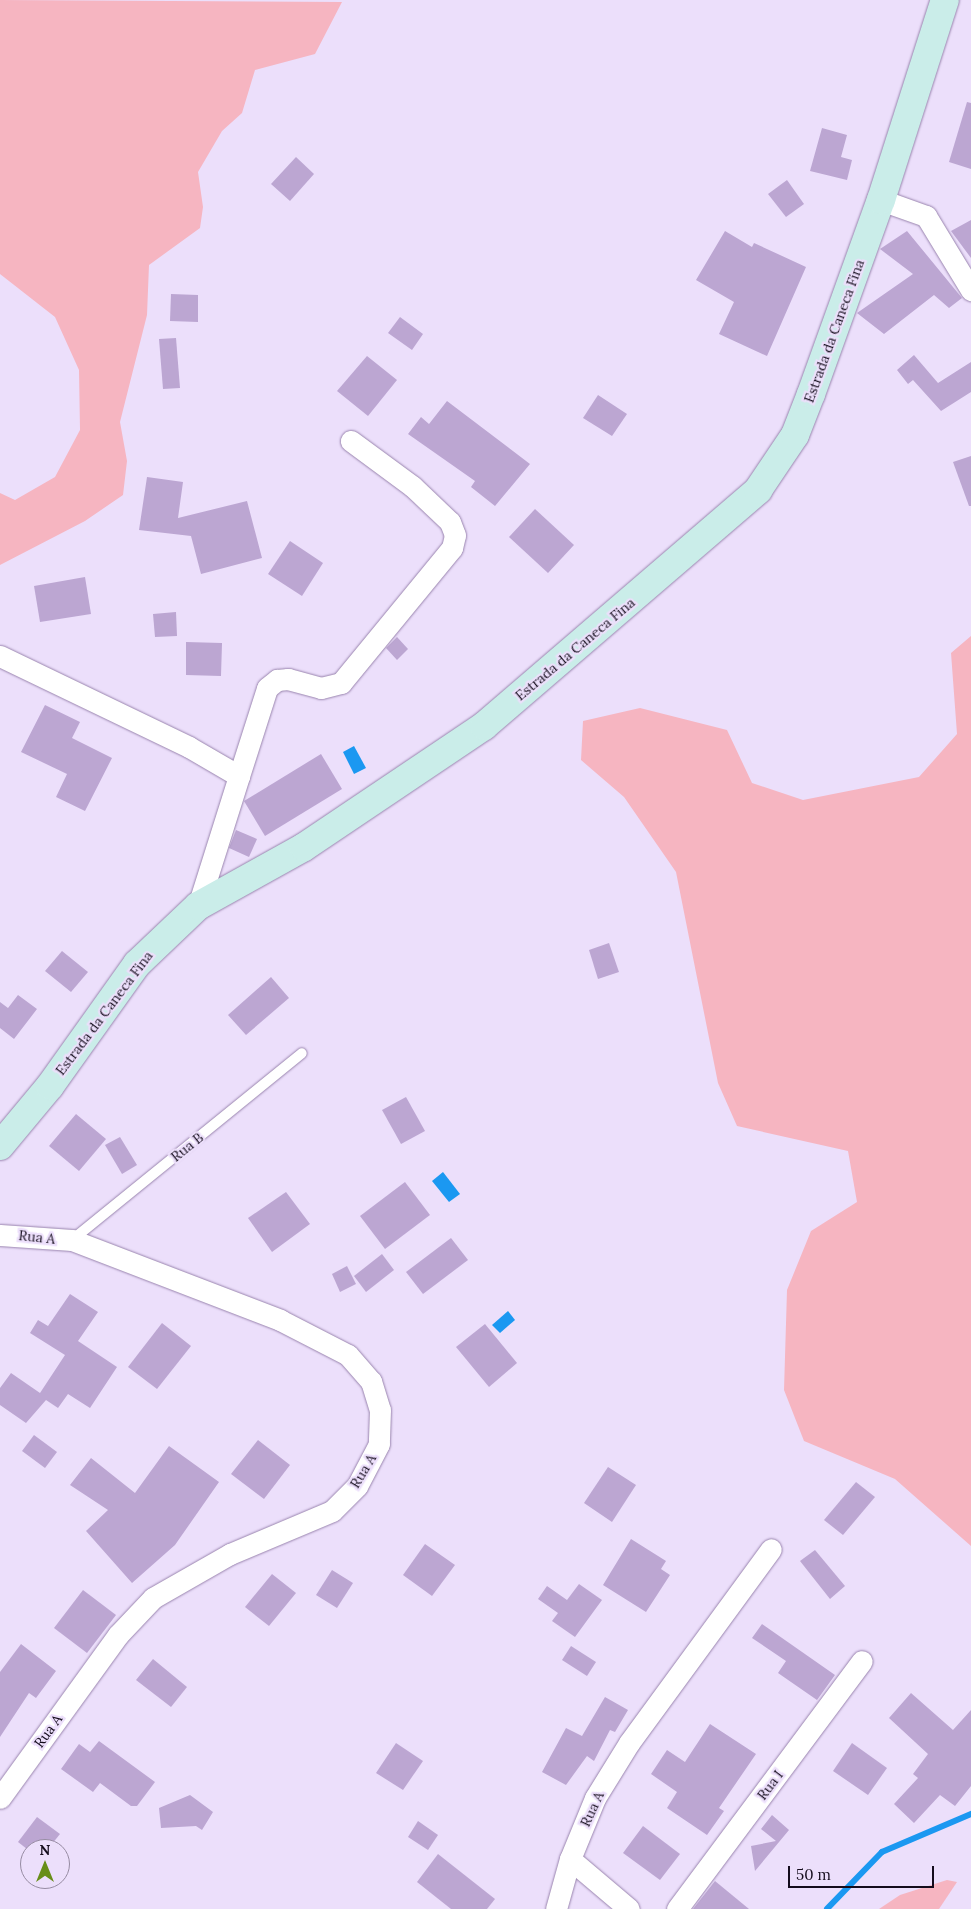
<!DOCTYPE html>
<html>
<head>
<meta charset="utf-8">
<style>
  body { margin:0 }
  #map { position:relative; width:971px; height:1909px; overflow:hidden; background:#ecdffb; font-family:Lora,serif }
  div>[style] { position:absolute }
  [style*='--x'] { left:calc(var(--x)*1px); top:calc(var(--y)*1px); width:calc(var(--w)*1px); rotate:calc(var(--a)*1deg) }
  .green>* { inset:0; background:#f6b5c1 }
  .water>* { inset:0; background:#1b98f1 }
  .stream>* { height:5.5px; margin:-2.75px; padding:0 2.75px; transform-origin:2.75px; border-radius:2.75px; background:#1b98f1 }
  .building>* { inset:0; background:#bca6d2 }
  .roads { filter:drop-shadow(0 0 1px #9984ae) drop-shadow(0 0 1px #9984ae) }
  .lane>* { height:10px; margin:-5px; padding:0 5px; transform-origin:5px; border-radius:5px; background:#fff }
  .street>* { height:21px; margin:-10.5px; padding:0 10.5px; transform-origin:10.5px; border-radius:10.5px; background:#fff }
  .secondary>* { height:28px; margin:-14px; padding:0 14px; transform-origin:14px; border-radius:14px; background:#caede9 }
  span { translate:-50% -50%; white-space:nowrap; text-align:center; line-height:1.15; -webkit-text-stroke:4.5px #ecdffb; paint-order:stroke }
  .street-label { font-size:14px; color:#140c1c }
  .north { position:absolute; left:20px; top:1839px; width:50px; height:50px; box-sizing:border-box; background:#ecdffb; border:1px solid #968ba2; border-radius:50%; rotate:0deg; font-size:14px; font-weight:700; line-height:20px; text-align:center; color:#140c1c }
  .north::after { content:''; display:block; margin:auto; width:18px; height:22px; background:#688e19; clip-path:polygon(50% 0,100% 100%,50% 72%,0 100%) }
  .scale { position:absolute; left:788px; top:1866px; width:146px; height:22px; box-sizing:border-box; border:2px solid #140c1c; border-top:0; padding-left:6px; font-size:15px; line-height:18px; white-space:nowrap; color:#140c1c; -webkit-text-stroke:4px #ecdffb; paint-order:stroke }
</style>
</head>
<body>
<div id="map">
  <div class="green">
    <i style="clip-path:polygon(0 0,342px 2px,315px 54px,255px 70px,242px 113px,222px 131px,198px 172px,203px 207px,200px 228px,149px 265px,147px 315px,120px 422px,127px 461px,123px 495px,85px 521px,0 565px,0 493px,15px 500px,55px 477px,80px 430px,79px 370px,55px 317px,0 274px)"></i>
    <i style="clip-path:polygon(971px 636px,971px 1546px,895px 1479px,804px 1441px,784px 1390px,787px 1290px,811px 1231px,857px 1202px,848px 1151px,737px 1126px,718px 1083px,676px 872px,624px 797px,581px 760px,583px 721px,640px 708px,727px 730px,752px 783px,803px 800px,919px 777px,957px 734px,951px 653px)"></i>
    <i style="clip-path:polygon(947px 1880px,957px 1882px,939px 1909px,879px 1909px,900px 1895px)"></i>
  </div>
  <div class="water">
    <i style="clip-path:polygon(354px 746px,366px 768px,354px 774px,343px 752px)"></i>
    <i style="clip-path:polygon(443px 1172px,460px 1194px,449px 1202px,432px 1181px)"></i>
    <i style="clip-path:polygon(508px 1311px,515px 1320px,500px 1333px,492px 1325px)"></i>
  </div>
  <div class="stream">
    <i style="--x:827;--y:1909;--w:79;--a:-46"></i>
    <i style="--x:882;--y:1852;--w:97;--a:-23.1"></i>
  </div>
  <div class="building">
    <i style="clip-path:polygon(967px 102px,971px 103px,971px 169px,949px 162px)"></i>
    <i style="clip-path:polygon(822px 128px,847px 135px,841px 157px,852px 160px,847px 180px,810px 171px)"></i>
    <i style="clip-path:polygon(296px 157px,314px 174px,290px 201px,271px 184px)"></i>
    <i style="clip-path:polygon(787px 180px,804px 204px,786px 217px,768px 194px)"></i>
    <i style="clip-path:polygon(971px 220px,971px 258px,951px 231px)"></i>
    <i style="clip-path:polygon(725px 231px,752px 247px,754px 243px,806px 267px,767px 356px,719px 334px,734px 302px,696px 280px)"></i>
    <i style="clip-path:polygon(907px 231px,962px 298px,949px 308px,934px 295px,884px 334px,857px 313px,913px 274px,880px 249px)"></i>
    <i style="clip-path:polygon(171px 294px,198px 295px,198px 322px,170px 321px)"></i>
    <i style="clip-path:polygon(400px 317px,423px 334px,412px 350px,388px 333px)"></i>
    <i style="clip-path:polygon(176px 338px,180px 388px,163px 389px,159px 339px)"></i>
    <i style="clip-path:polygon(914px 355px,938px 383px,971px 362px,971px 392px,941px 411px,913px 380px,908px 384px,897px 370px)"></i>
    <i style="clip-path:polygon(367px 356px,397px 380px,368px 416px,337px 391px)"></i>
    <i style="clip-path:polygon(598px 395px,627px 414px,612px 436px,583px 418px)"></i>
    <i style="clip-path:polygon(447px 401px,530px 464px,495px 506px,471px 487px,475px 481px,408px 434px,421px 417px,429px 424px)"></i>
    <i style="clip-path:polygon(971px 456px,971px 506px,969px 506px,953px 462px)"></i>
    <i style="clip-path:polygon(147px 477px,183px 482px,178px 518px,247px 501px,262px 558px,201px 574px,191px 536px,139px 530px)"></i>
    <i style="clip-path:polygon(535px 509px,574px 545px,548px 573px,509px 537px)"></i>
    <i style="clip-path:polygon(290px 541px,323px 563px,302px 596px,268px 574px)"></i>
    <i style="clip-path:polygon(85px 577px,91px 614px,40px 622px,34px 586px)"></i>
    <i style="clip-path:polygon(176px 612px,177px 636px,155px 637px,153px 614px)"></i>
    <i style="clip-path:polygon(397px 637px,408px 649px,397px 660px,386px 648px)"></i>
    <i style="clip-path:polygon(186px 642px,222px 643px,221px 676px,186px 675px)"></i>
    <i style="clip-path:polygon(45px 705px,80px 722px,72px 738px,112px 758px,85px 811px,56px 797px,67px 774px,21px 752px)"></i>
    <i style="clip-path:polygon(321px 754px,342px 789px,265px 836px,244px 801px)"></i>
    <i style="clip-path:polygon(236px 830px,257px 839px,249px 857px,229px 848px)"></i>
    <i style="clip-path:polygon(609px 943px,619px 972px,598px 979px,589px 950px)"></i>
    <i style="clip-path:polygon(62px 951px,88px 972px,71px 992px,45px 971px)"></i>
    <i style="clip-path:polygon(271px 977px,289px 998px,246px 1035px,228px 1015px)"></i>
    <i style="clip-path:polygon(18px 995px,37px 1009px,14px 1039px,0 1028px,0 1002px,8px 1008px)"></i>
    <i style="clip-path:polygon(406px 1097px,425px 1131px,401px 1144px,382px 1110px)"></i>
    <i style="clip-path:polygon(76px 1114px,106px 1139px,79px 1171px,49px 1146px)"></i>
    <i style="clip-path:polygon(120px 1137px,137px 1165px,122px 1174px,105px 1145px)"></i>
    <i style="clip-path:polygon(405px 1182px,430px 1215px,385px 1249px,360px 1216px)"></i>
    <i style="clip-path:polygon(286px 1192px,310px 1224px,272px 1252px,248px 1218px)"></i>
    <i style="clip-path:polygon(451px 1238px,468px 1260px,423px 1294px,406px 1272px)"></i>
    <i style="clip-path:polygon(382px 1254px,394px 1270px,366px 1292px,354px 1276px)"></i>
    <i style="clip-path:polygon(347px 1266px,356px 1284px,340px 1292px,332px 1274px)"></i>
    <i style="clip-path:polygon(70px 1294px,98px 1312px,78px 1341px,117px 1367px,90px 1408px,68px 1394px,58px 1408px,46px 1400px,26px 1423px,0 1405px,0 1388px,11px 1373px,40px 1393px,65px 1355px,30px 1333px,38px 1320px,48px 1326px)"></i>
    <i style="clip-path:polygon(162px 1323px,191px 1346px,157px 1389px,128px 1367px)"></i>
    <i style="clip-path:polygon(485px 1324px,517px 1363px,489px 1387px,456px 1347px)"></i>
    <i style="clip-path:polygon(34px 1435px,57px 1452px,45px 1468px,22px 1451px)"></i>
    <i style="clip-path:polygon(258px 1440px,290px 1465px,264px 1499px,231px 1474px)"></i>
    <i style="clip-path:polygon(169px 1446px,219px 1482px,175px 1545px,132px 1583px,86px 1531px,108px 1510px,70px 1485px,91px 1458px,135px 1493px)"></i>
    <i style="clip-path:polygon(608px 1467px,636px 1485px,612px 1522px,584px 1503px)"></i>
    <i style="clip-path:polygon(856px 1482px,875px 1497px,843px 1535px,824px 1520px)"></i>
    <i style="clip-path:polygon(631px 1539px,666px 1561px,661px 1569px,670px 1575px,646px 1612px,603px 1585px)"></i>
    <i style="clip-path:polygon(425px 1544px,455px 1565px,432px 1596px,403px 1575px)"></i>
    <i style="clip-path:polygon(815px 1550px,845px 1586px,830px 1599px,800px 1561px)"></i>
    <i style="clip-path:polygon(332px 1570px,353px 1583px,337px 1608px,316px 1595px)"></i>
    <i style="clip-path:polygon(272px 1574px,296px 1593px,269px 1626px,245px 1607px)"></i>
    <i style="clip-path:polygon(579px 1584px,602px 1600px,575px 1637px,552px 1621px,558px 1613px,538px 1599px,547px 1586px,567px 1600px)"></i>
    <i style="clip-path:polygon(83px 1590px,116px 1615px,87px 1653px,54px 1628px)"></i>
    <i style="clip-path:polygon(762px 1624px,835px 1675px,817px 1700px,778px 1673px,786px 1661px,752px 1638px)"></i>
    <i style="clip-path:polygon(21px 1644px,56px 1671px,36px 1698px,29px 1693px,0 1737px,0 1672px)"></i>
    <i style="clip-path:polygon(571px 1646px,596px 1662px,587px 1676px,562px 1660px)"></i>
    <i style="clip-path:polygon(153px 1659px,187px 1687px,171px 1707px,136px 1680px)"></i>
    <i style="clip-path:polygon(911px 1693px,953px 1730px,971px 1710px,971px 1786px,955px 1806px,940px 1795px,914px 1823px,894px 1804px,918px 1778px,913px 1774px,928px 1754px,889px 1718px)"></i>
    <i style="clip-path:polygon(605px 1697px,628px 1710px,615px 1732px,610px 1730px,594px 1761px,587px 1756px,566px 1785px,542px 1772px,566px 1728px,582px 1736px)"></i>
    <i style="clip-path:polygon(710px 1724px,756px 1754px,719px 1808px,724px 1811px,707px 1835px,667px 1808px,677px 1792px,651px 1774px,667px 1750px,685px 1762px)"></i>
    <i style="clip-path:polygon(99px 1741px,155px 1782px,137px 1806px,131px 1806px,100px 1783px,93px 1792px,61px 1769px,79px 1744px,90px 1752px)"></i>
    <i style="clip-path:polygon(396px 1743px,423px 1761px,403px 1790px,376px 1773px)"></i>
    <i style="clip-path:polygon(852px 1743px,887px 1768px,868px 1795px,833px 1771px)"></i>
    <i style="clip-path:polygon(190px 1795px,213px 1812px,202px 1830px,196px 1826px,161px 1828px,159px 1808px)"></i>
    <i style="clip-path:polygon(772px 1815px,789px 1830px,755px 1871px,751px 1846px,776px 1841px,761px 1829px)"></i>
    <i style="clip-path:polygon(37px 1817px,60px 1834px,48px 1849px,27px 1849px,18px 1842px)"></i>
    <i style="clip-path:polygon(418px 1821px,438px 1835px,428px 1850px,408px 1837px)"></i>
    <i style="clip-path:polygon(643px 1826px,680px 1854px,660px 1880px,623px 1853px)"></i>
    <i style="clip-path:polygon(438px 1854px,495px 1899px,487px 1909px,451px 1909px,417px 1882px)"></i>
    <i style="clip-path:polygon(715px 1881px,749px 1909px,693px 1909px)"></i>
  </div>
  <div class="roads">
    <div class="lane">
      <i style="--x:72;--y:1240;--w:296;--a:-39.1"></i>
    </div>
    <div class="street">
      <i style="--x:881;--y:200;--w:48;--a:19.6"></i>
      <i style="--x:926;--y:216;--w:87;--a:58.7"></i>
      <i style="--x:0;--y:656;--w:210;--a:25.7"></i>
      <i style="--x:189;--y:747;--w:58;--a:30.1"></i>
      <i style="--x:239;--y:776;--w:136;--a:107.5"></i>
      <i style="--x:239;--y:776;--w:92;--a:-72.3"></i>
      <i style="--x:267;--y:688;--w:13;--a:-39"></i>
      <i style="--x:277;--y:680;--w:11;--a:-5"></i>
      <i style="--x:288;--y:679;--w:34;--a:15"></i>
      <i style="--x:321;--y:688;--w:21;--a:-14"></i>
      <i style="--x:341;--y:683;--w:175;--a:-50.6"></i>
      <i style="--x:452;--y:548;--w:13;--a:-77"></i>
      <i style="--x:455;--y:535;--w:14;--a:-111"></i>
      <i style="--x:450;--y:522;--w:52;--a:-136.5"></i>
      <i style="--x:412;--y:486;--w:76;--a:-143.6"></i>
      <i style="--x:0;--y:1235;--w:72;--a:4"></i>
      <i style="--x:72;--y:1240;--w:223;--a:21"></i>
      <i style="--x:280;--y:1320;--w:76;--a:27.2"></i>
      <i style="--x:348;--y:1355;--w:35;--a:49"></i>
      <i style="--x:371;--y:1381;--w:30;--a:73"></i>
      <i style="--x:380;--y:1410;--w:34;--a:92"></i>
      <i style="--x:379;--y:1444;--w:47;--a:117.6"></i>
      <i style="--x:357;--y:1486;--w:35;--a:135"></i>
      <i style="--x:332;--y:1511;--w:111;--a:157.1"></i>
      <i style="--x:230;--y:1554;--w:89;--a:150.3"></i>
      <i style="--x:153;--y:1598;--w:51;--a:133.4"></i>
      <i style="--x:118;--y:1635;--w:201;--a:125.9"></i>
      <i style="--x:570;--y:1859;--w:77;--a:40.3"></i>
      <i style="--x:556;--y:1909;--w:52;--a:-74.4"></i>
      <i style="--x:570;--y:1859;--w:66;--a:-67.7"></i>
      <i style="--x:595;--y:1798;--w:65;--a:-58.3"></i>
      <i style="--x:629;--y:1743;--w:240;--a:-53.8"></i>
      <i style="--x:677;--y:1909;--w:309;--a:-53.3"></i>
    </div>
    <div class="secondary">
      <i style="--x:0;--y:1146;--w:78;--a:-50.2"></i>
      <i style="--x:50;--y:1086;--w:150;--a:-54.5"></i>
      <i style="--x:137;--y:964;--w:84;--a:-43.6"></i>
      <i style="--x:198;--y:906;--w:121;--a:-29.1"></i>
      <i style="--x:304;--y:847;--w:217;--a:-33.9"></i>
      <i style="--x:484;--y:726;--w:362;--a:-40.7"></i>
      <i style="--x:758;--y:490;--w:66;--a:-56.1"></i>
      <i style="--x:795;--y:435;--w:44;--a:-68.7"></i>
      <i style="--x:811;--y:394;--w:206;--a:-70.2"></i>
      <i style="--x:881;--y:200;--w:210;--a:-72.3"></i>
    </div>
  </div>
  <div class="street-label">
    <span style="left:834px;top:331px;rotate:-70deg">Estrada da Caneca Fina</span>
    <span style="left:575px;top:649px;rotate:-40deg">Estrada da Caneca Fina</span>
    <span style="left:104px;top:1013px;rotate:-53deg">Estrada da Caneca Fina</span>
    <span style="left:187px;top:1147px;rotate:-39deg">Rua B</span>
    <span style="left:37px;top:1237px;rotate:6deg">Rua A</span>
    <span style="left:363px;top:1471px;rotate:-59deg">Rua A</span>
    <span style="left:48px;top:1731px;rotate:-54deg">Rua A</span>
    <span style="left:770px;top:1785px;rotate:-53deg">Rua I</span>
    <span style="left:592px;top:1809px;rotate:-65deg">Rua A</span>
  </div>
  <div class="north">N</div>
  <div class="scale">50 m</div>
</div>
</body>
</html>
